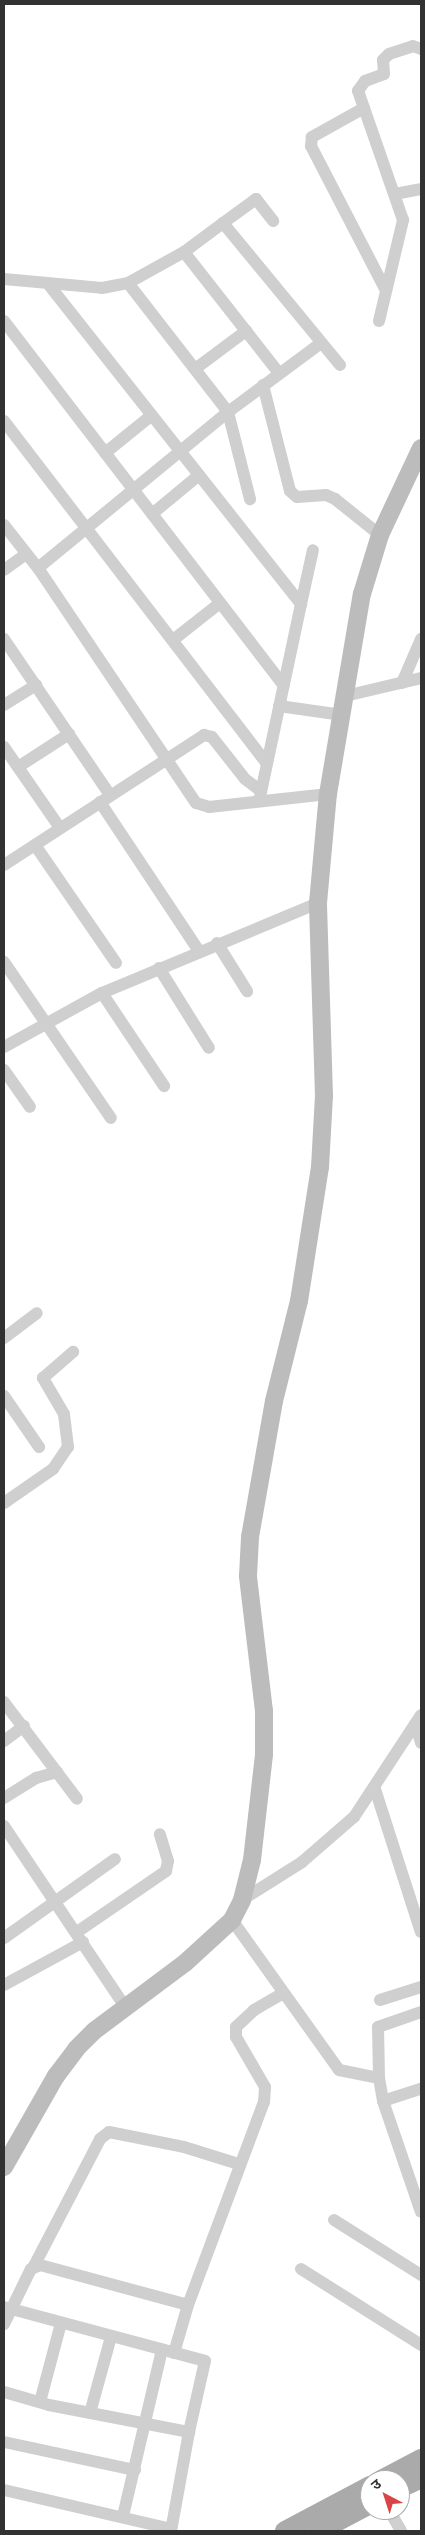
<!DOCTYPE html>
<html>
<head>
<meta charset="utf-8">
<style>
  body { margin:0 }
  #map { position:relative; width:425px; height:2535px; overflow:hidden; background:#fff; font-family:Jost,"Noto Sans Devanagari",sans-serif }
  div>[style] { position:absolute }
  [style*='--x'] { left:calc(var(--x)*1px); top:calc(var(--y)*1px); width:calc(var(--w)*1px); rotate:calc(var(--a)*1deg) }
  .street>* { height:12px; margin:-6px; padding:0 6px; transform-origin:6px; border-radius:6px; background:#cfcfcf }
  .secondary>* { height:18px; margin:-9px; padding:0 9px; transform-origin:9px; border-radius:9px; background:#bcbcbc }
  .primary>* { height:20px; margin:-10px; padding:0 10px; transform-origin:10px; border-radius:10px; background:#aaa }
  span { translate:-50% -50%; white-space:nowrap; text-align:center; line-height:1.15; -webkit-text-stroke:5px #fff; paint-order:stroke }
  .frame { position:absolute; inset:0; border:5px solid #323232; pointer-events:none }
  .north { position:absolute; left:360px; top:2470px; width:50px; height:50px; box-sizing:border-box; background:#fff; border:1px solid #adadad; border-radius:50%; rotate:320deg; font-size:14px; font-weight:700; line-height:20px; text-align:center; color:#323232 }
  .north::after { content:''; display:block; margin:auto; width:18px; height:22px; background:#d94445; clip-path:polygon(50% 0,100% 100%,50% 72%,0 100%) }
</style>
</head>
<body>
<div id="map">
  <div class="street">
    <i style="--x:364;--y:108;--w:60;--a:150.9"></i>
    <i style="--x:312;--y:137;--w:9;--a:96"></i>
    <i style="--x:311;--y:146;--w:161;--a:62.6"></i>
    <i style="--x:395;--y:194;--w:26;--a:-11"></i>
    <i style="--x:223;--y:223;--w:41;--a:-36"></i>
    <i style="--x:256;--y:199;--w:28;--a:52"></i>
    <i style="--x:184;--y:252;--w:154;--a:51.9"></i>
    <i style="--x:4;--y:279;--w:98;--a:5.2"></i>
    <i style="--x:102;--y:288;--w:26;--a:-11"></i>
    <i style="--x:128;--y:283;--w:64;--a:-29"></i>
    <i style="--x:184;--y:252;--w:49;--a:-36.6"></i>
    <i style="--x:223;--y:223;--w:184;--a:50.5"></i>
    <i style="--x:128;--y:283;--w:163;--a:52.2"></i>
    <i style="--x:228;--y:412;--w:90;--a:75.8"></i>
    <i style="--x:49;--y:285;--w:407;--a:51.7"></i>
    <i style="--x:301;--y:604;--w:201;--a:102"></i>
    <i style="--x:4;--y:321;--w:459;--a:52.5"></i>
    <i style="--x:379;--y:321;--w:104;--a:-76.6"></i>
    <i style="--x:403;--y:220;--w:137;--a:-109.2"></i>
    <i style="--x:358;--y:91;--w:12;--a:-55"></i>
    <i style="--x:365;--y:81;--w:20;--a:-20"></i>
    <i style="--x:384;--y:74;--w:14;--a:-94"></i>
    <i style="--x:383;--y:60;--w:8;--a:-45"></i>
    <i style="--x:389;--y:54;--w:25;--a:-18"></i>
    <i style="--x:413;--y:46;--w:9;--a:21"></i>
    <i style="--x:195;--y:369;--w:64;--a:-36.7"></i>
    <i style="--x:263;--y:385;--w:109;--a:75.7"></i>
    <i style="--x:290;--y:491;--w:9;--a:41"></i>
    <i style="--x:297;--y:497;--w:29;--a:-4"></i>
    <i style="--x:326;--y:495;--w:10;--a:24"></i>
    <i style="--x:335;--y:499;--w:58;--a:38.7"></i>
    <i style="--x:4;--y:421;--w:431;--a:52.5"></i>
    <i style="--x:105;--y:453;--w:60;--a:-39"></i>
    <i style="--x:152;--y:514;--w:61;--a:-39.7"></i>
    <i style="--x:4;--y:525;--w:55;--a:51.7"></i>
    <i style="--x:38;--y:568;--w:283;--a:56.1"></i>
    <i style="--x:196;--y:803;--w:14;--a:17"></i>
    <i style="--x:209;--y:807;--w:120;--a:-6.2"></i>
    <i style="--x:38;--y:568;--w:246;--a:-39.4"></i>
    <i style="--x:228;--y:412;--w:116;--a:-36.6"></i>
    <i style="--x:4;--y:570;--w:27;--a:-36"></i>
    <i style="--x:301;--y:604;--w:55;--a:-77.5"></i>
    <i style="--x:4;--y:639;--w:189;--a:55.8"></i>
    <i style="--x:173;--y:640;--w:60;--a:-38.2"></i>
    <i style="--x:402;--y:683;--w:48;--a:-66.6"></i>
    <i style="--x:345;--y:696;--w:78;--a:-13.3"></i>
    <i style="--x:4;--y:705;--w:38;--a:-32"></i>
    <i style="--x:279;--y:706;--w:64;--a:8.1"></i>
    <i style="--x:4;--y:747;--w:98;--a:55.3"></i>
    <i style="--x:18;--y:767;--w:61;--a:-32.9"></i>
    <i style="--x:100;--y:802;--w:179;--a:56.4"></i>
    <i style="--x:35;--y:845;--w:143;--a:55.5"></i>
    <i style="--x:4;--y:865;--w:239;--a:-33"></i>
    <i style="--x:204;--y:735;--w:8;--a:14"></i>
    <i style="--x:212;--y:737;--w:53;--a:51.8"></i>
    <i style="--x:245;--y:779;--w:20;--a:37"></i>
    <i style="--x:217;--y:943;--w:57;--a:58"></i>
    <i style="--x:4;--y:962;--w:189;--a:55.6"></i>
    <i style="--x:159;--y:968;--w:94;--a:58"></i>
    <i style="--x:102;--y:993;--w:112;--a:56.3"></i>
    <i style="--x:4;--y:1047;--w:112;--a:-28.9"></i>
    <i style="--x:102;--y:993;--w:234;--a:-22.6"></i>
    <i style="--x:4;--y:1070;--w:45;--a:54.9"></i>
    <i style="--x:4;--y:1338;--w:41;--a:-37.1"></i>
    <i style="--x:4;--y:1396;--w:62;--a:55.5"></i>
    <i style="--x:4;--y:1503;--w:60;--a:-34.8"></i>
    <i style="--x:53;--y:1469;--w:27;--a:-56"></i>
    <i style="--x:68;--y:1447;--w:33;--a:-97"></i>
    <i style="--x:64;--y:1414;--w:42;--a:-120.3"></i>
    <i style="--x:43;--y:1378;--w:40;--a:-41"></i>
    <i style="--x:4;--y:1702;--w:121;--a:53"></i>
    <i style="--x:415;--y:1724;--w:20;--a:72"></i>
    <i style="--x:4;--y:1741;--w:25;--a:-37"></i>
    <i style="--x:375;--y:1789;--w:150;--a:72.2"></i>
    <i style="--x:4;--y:1798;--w:38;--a:-32"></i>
    <i style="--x:36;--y:1778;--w:22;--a:-16"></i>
    <i style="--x:4;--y:1826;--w:218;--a:56.2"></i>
    <i style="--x:242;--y:1900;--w:71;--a:-32.3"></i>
    <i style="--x:302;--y:1862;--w:69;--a:-40.9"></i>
    <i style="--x:354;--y:1817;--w:122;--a:-56.7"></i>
    <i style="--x:232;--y:1920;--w:184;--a:54.5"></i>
    <i style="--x:339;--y:2070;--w:41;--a:11.3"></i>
    <i style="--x:379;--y:2078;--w:23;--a:80"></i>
    <i style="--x:383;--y:2101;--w:40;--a:-18"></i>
    <i style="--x:77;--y:1932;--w:108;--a:-34.4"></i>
    <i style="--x:166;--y:1871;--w:10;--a:-79"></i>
    <i style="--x:168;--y:1861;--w:28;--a:-107"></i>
    <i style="--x:4;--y:1938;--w:136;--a:-35.4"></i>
    <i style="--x:4;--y:1985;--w:90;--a:-28.6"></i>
    <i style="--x:380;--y:2000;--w:43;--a:-17.6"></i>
    <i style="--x:379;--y:2078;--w:51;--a:-91.1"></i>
    <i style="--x:378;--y:2027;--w:46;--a:-19.2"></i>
    <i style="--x:383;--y:2101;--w:117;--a:71.1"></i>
    <i style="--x:334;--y:2220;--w:103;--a:32.3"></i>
    <i style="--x:34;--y:2266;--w:143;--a:-62.5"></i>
    <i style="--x:100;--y:2139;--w:11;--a:-38"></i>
    <i style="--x:109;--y:2132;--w:76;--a:11.3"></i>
    <i style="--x:184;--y:2147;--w:58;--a:17.2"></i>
    <i style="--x:301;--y:2269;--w:142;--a:32.3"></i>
    <i style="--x:188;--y:2305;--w:217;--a:-69.5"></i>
    <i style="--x:264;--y:2102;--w:15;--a:-86"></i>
    <i style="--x:265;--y:2087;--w:58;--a:-120.1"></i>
    <i style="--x:236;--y:2037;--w:10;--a:-90"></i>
    <i style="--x:236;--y:2027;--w:25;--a:-43"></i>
    <i style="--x:254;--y:2010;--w:34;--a:-30"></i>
    <i style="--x:4;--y:2307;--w:208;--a:15"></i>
    <i style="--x:205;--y:2361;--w:73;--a:102.7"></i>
    <i style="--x:4;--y:2324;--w:61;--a:-63.9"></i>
    <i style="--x:31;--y:2269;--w:10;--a:-24"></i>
    <i style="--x:40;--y:2265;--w:153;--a:15.1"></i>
    <i style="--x:188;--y:2305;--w:50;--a:106.3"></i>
    <i style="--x:4;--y:2392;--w:47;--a:16.1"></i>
    <i style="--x:49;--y:2405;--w:143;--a:10.9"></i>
    <i style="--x:189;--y:2432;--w:101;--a:100.3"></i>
    <i style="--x:40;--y:2402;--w:82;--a:-75.1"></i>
    <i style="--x:90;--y:2413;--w:79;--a:-74.6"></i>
    <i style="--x:4;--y:2442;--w:134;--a:12.1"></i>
    <i style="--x:4;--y:2490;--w:171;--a:13.1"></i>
    <i style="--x:389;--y:2510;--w:24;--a:60"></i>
    <i style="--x:123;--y:2516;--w:171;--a:-76.8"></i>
  </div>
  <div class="secondary">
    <i style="--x:4;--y:2167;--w:105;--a:-60.3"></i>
    <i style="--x:56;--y:2076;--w:34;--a:-53"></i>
    <i style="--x:76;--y:2049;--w:25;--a:-45"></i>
    <i style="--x:94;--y:2031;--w:114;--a:-36.8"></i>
    <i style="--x:185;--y:1963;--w:64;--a:-42.5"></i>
    <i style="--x:232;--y:1920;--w:22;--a:-63"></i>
    <i style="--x:242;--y:1900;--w:41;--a:-76"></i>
    <i style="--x:252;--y:1860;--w:107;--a:-83.5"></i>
    <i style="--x:264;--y:1754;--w:43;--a:-90"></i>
    <i style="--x:264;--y:1711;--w:136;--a:-96.8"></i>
    <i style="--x:248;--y:1576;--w:39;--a:-87"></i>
    <i style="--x:250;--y:1537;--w:138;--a:-80"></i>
    <i style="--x:274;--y:1401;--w:103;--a:-76"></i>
    <i style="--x:299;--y:1301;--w:136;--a:-81.1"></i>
    <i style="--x:320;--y:1167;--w:71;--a:-86.8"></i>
    <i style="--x:324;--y:1096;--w:193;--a:-91.8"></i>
    <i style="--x:318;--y:903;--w:109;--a:-84.8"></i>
    <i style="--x:328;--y:794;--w:203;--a:-80.4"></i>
    <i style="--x:362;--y:594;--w:62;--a:-73"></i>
    <i style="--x:380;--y:535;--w:96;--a:-64.8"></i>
  </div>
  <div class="primary">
    <i style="--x:381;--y:2480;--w:45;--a:-27.7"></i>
    <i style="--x:400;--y:2488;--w:23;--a:-25"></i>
    <i style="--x:285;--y:2531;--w:96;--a:-27.9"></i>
    <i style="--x:319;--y:2531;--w:58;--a:-27.9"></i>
  </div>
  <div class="frame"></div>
  <div class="north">उ</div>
</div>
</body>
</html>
